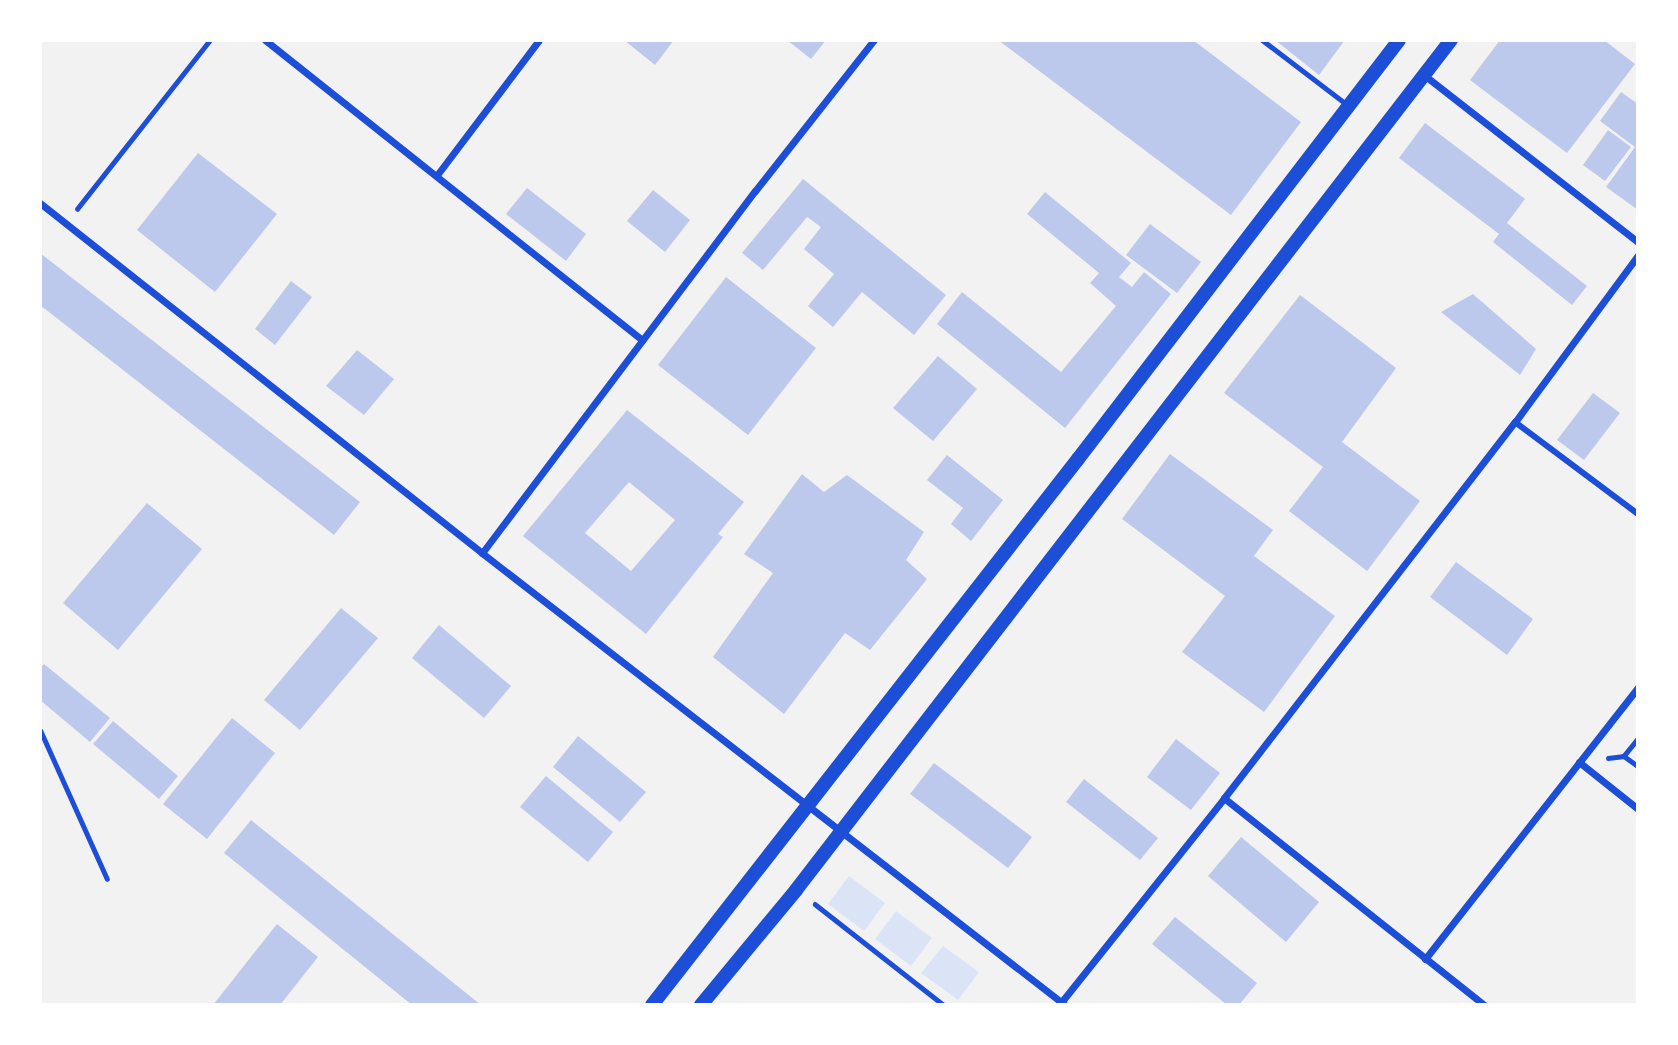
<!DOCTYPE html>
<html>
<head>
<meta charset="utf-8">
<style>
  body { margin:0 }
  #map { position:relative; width:1678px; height:1045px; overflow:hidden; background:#f2f2f2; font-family:Commissioner,sans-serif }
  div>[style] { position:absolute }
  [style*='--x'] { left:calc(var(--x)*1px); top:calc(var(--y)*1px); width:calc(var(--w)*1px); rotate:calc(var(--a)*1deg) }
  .green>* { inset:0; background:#dbe4f7 }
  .building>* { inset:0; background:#bdc9ec }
  .path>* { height:4.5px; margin:-2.25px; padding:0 2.25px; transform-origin:2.25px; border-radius:2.25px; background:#1d4ed8 }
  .service>* { height:5px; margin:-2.5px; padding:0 2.5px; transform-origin:2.5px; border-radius:2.5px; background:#1d4ed8 }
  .pedestrian>* { height:6px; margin:-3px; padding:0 3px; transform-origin:3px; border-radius:3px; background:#1d4ed8 }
  .minor>* { height:7px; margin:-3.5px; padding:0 3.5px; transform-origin:3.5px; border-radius:3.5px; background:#1d4ed8 }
  .secondary>* { height:14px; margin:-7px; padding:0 7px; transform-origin:7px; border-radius:7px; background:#1d4ed8 }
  span { translate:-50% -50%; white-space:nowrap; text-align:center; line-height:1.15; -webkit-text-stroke:5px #fff; paint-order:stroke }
  .frame { position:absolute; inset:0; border:42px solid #fff; pointer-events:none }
</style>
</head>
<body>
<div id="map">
  <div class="green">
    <i style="clip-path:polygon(849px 876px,885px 903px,864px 931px,828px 904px)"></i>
    <i style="clip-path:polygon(896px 911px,932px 938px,911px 966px,875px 939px)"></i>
    <i style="clip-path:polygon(943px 946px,979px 972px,958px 1000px,921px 973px)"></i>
  </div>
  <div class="building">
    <i style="clip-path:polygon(624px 40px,674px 40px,655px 65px)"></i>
    <i style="clip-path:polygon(787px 40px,826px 40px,811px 59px)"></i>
    <i style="clip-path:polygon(998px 40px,1193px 40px,1301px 122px,1231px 215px)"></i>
    <i style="clip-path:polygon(1275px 40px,1345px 40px,1319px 75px)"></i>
    <i style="clip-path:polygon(1500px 40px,1604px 40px,1635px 64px,1567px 153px,1470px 80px)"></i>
    <i style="clip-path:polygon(1621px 92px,1638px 104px,1638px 210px,1606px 187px,1635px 147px,1600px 121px)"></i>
    <i style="clip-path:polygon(1425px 123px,1525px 199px,1507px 223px,1587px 286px,1572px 305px,1493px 242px,1499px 234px,1399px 158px)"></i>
    <i style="clip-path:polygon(1608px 130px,1631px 147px,1605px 181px,1583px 165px)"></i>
    <i style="clip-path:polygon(198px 153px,277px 214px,215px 292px,137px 230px)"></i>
    <i style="clip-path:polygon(803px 179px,946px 295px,914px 335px,862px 292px,833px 327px,808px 306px,834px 274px,804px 249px,821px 227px,807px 217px,763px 270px,742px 253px)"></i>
    <i style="clip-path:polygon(527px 188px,586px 234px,566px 261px,506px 214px)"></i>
    <i style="clip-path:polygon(653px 190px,690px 220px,665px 252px,627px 221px)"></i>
    <i style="clip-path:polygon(1045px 192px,1131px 263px,1119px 277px,1132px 287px,1144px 272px,1171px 294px,1065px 428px,937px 324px,962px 292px,1061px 372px,1116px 306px,1090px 283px,1099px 273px,1027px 214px)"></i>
    <i style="clip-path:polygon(1150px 224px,1201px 262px,1177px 293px,1126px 255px)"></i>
    <i style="clip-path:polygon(40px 253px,360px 502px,334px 535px,40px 305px)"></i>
    <i style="clip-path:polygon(726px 277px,816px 348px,748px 435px,658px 365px)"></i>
    <i style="clip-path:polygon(291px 281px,312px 297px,275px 345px,255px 329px)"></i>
    <i style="clip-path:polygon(1473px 294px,1536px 349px,1520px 375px,1441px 312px)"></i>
    <i style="clip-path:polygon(1300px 295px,1396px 368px,1342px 442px,1420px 501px,1367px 571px,1289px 511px,1323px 467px,1224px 393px)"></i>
    <i style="clip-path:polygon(357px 350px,394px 379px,364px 415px,326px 386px)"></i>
    <i style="clip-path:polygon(938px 356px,977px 389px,933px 441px,893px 408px)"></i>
    <i style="clip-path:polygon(1593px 393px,1620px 413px,1584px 460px,1557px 440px)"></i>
    <i style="clip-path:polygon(evenodd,627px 410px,744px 502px,718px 534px,723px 537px,646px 634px,523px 536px,627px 410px,629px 482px,675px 520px,631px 571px,585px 533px,629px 482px)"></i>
    <i style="clip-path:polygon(1170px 454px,1273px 530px,1254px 556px,1335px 616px,1264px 712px,1182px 652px,1225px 596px,1122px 519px)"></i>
    <i style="clip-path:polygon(947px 455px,1003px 500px,971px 541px,951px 524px,963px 508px,927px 480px)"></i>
    <i style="clip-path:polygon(802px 474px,824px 492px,847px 475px,924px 532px,906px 560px,927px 579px,870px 650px,845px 633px,784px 714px,713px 657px,773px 573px,744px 554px)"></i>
    <i style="clip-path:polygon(147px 503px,202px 549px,118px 650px,63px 603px)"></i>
    <i style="clip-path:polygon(1456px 562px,1533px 619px,1507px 655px,1430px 597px)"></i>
    <i style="clip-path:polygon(341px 608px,378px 638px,300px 730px,264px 700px)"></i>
    <i style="clip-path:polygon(439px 625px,511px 686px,484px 718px,412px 658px)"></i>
    <i style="clip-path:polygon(44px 664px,110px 718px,90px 742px,40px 700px,40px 668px)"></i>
    <i style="clip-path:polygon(232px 718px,275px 753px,207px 839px,163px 804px)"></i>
    <i style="clip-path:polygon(113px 721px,178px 776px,159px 799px,93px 744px)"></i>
    <i style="clip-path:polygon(578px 736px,646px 792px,620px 822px,553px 767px)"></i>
    <i style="clip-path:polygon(1176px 739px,1220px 773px,1191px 810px,1147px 777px)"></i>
    <i style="clip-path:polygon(934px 763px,1032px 837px,1008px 868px,910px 794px)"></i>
    <i style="clip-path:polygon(546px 776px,613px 832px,588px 862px,520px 807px)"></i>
    <i style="clip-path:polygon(1084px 779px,1158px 838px,1140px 860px,1066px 802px)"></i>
    <i style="clip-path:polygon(251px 820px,481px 1005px,412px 1005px,224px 853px)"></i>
    <i style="clip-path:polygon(1241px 837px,1319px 902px,1286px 942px,1208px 876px)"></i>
    <i style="clip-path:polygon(1175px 917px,1257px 983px,1239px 1005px,1227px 1005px,1152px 944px)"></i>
    <i style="clip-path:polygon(277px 924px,318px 957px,280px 1005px,213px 1005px)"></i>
  </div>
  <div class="path">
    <i style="--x:77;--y:209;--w:215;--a:-51.8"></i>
    <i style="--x:1638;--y:739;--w:22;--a:129"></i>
    <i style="--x:1624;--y:756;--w:17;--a:36"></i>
    <i style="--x:1608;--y:758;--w:16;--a:-7"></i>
    <i style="--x:815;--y:904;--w:164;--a:38.1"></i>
  </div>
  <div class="service">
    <i style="--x:1262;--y:40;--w:106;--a:37.3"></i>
    <i style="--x:40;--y:730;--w:163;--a:65.8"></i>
  </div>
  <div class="pedestrian">
    <i style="--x:1515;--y:422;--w:154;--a:36.8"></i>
  </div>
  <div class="minor">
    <i style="--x:265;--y:40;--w:482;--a:38.5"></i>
    <i style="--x:1424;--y:75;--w:271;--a:38"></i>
    <i style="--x:437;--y:175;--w:169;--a:-52.9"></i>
    <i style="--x:40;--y:203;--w:564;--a:38.37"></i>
    <i style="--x:482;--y:553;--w:738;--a:37.79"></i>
    <i style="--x:482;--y:553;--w:453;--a:-53"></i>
    <i style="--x:755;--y:191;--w:192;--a:-51.8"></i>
    <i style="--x:1579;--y:762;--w:75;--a:38.5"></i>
    <i style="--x:1224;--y:798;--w:332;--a:38.5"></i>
    <i style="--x:1425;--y:959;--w:345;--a:-51.9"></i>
    <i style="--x:1059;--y:1005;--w:265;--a:-51.4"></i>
    <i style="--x:1224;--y:798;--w:475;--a:-52.3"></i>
    <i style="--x:1515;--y:422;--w:207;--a:-53.6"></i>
  </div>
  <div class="secondary">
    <i style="--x:652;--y:1005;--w:693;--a:-52.04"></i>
    <i style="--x:1078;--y:459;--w:528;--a:-52.54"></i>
    <i style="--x:701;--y:1005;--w:149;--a:-50.4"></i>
    <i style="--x:796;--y:890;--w:1073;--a:-52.38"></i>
  </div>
  <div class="frame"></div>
</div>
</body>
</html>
